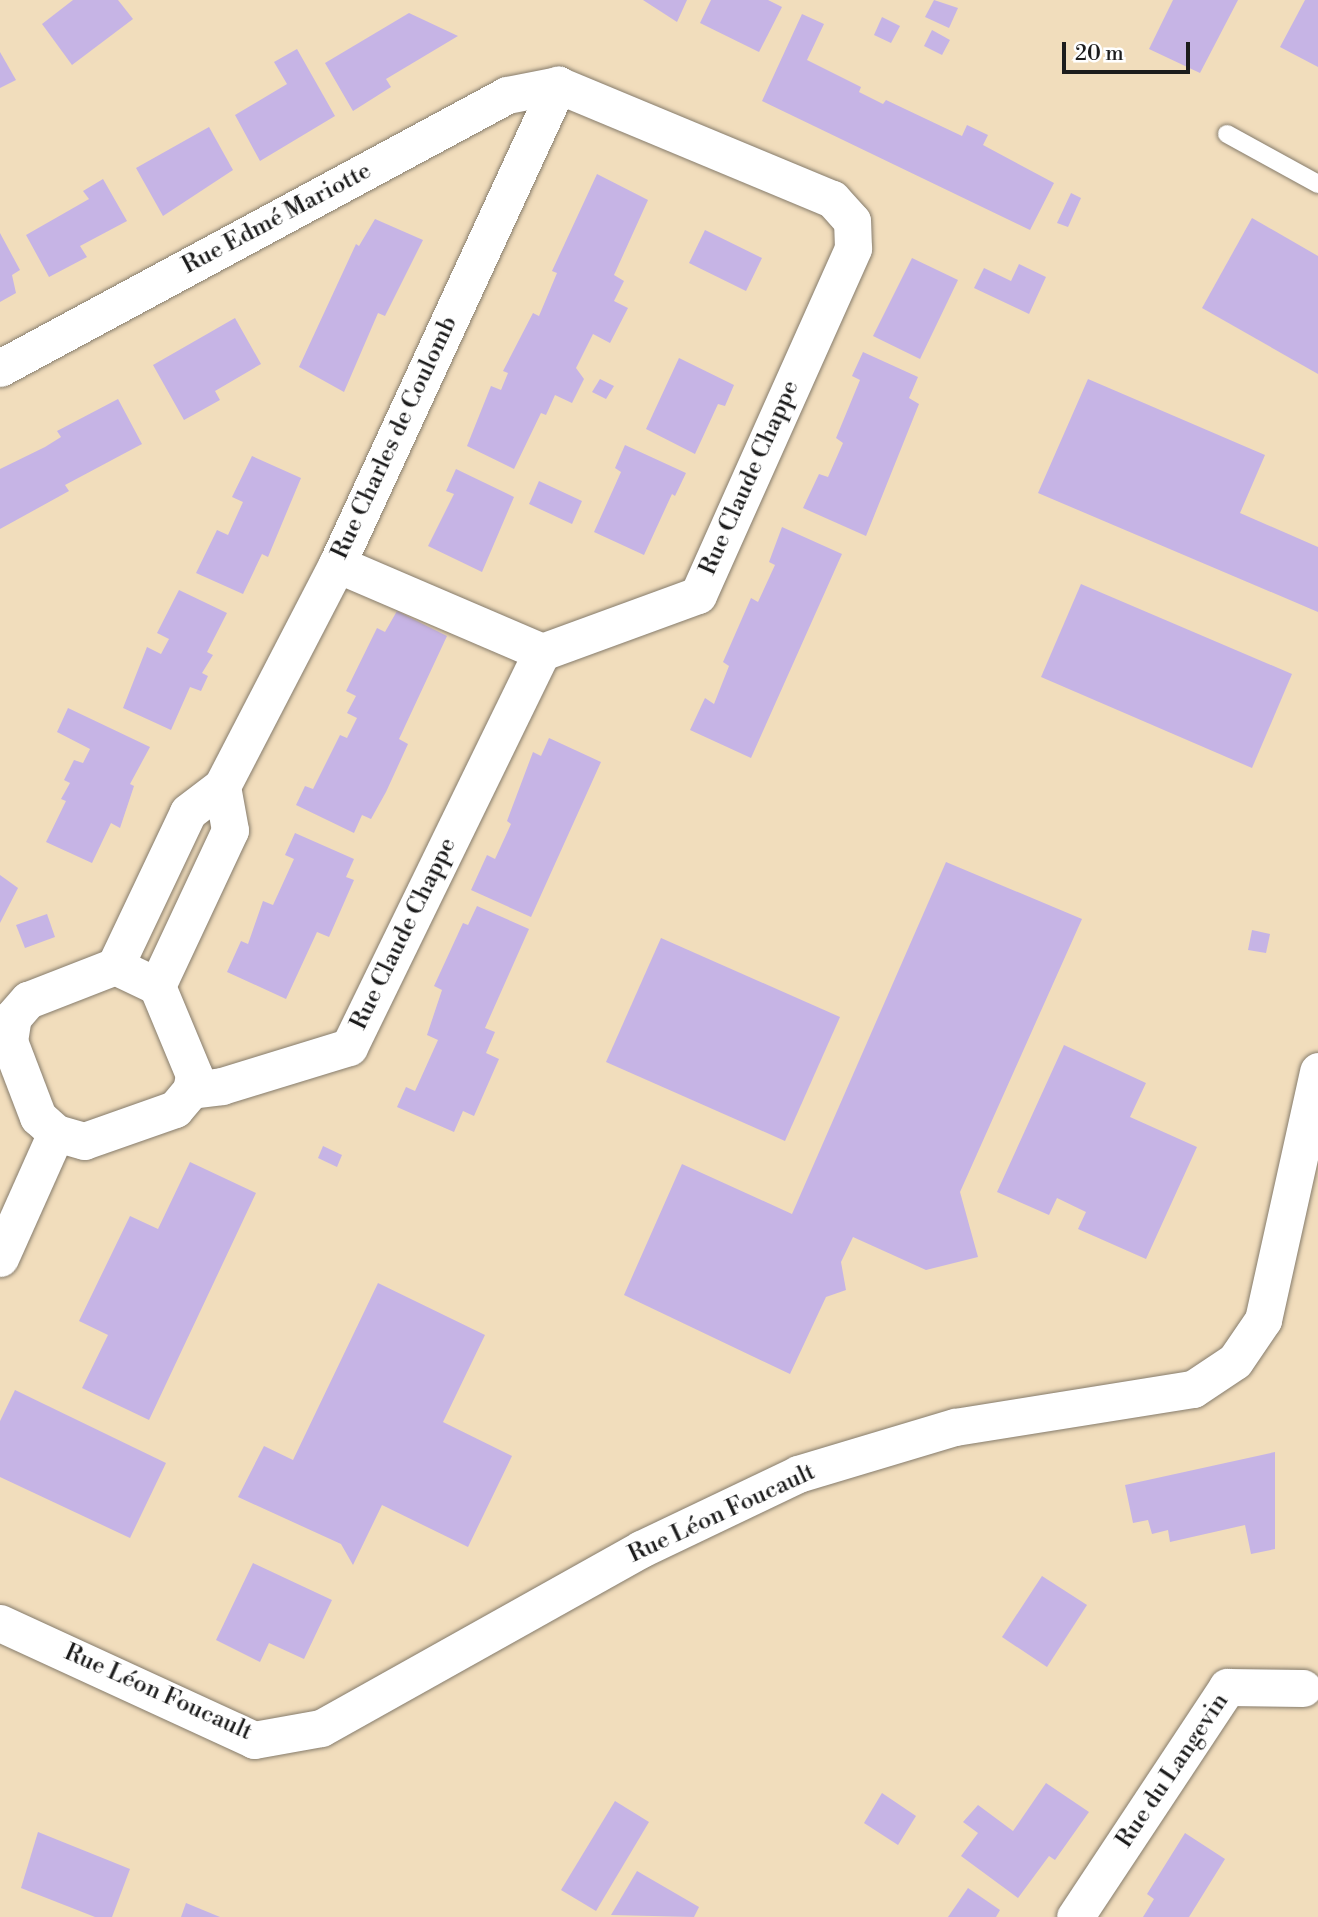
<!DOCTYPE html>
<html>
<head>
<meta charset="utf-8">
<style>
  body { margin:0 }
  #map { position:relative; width:1318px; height:1917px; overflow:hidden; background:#f1ddbc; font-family:"Libre Bodoni",serif }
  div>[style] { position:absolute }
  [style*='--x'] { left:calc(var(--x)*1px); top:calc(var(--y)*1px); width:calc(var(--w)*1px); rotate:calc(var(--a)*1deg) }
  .building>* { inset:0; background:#c6b4e5 }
  .roads { filter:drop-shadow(0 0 2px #867c6c) drop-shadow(0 0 2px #867c6c) }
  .lane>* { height:18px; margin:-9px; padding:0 9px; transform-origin:9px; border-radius:9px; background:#fff }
  .street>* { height:37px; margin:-18.5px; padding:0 18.5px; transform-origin:18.5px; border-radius:18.5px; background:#fff }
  span { translate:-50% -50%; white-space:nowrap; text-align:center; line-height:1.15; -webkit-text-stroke:5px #fff; paint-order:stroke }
  .street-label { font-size:24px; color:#1c1c1c }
  .scale { position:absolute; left:1062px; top:42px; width:128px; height:32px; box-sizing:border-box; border:4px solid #1c1c1c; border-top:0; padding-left:9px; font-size:21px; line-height:24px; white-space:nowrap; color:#1c1c1c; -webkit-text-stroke:5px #fff; paint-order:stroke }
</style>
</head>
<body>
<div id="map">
  <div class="building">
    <i style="clip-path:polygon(73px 0,118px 0,133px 19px,72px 65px,42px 24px)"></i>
    <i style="clip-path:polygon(643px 0,687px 0,677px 22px)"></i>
    <i style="clip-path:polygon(711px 0,768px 0,782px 7px,759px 52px,700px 23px)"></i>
    <i style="clip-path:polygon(934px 0,958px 8px,949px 28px,925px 17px)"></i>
    <i style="clip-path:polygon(1173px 0,1238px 0,1200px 73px,1149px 49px)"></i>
    <i style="clip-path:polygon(1305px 0,1318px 0,1318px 67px,1280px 47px)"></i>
    <i style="clip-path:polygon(409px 13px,458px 36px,386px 79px,391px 87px,353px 111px,325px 63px)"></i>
    <i style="clip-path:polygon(802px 14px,824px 24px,807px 60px,861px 87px,859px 92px,883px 104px,886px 100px,962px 136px,967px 125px,988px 135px,983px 145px,1054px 183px,1030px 230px,762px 101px)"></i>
    <i style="clip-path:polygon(882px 17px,900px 26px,891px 43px,874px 35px)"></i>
    <i style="clip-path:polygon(932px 30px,950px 40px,942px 55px,924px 46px)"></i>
    <i style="clip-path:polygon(297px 49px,335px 116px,260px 161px,235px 115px,287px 84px,274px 62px)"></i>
    <i style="clip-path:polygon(0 52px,16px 80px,0 88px)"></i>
    <i style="clip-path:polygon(209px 127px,233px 170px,163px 216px,136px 168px)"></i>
    <i style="clip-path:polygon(597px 174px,648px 200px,614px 275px,624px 281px,614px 301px,628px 308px,610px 343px,593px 334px,576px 368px,584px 379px,572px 403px,555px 395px,546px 415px,541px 413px,514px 469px,467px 446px,491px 386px,501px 390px,508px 373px,503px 371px,533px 313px,539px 316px,557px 273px,552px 271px)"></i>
    <i style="clip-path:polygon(103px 179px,127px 221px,80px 246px,87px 257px,49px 277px,26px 235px,89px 199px,83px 191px)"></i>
    <i style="clip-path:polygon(1071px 193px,1081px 198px,1068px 227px,1057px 223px)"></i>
    <i style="clip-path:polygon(1252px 218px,1318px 256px,1318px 374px,1202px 308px)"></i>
    <i style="clip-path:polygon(375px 219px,423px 240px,385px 316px,378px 313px,344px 392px,299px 367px,356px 244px,359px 246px)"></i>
    <i style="clip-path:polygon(705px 230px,762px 258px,746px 291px,689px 263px)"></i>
    <i style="clip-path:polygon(0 233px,20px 270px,12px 275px,16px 293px,0 302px)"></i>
    <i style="clip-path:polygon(912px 258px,958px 280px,920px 359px,873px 336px)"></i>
    <i style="clip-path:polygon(1019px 264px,1046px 277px,1029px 314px,974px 288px,984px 268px,1011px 281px)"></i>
    <i style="clip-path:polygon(235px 318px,261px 364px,215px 391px,220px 400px,184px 420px,153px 365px)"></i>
    <i style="clip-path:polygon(863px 352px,918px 377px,909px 398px,919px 404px,866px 536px,803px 508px,819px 474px,828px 477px,843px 443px,836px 438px,860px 380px,852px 376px)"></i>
    <i style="clip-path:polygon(679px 358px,734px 385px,725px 406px,718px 404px,695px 454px,646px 429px)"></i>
    <i style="clip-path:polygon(600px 379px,614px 386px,606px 399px,592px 392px)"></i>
    <i style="clip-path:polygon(1088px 379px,1265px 455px,1240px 513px,1318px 547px,1318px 612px,1038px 493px)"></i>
    <i style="clip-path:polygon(118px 399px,142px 444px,65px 485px,69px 491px,0 529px,0 469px,45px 447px,61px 437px,57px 431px)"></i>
    <i style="clip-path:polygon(625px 445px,686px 473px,675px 496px,672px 494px,644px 555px,594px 532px,621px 472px,615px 468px)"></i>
    <i style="clip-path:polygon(252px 456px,301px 478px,268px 557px,262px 554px,243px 594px,196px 573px,217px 530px,228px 535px,243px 502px,232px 497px)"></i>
    <i style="clip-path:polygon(456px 469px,514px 497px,482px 572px,428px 546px,454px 494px,446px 491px)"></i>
    <i style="clip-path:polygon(539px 481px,582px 501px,572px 524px,529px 504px)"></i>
    <i style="clip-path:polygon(782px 527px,842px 554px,751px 758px,690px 730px,705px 698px,714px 704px,729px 666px,723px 662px,751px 598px,758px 602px,775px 565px,769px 562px)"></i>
    <i style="clip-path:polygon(1081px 584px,1292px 674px,1252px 768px,1041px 677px)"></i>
    <i style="clip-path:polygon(179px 590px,227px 613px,207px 652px,213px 655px,202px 673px,208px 676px,201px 691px,190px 687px,171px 730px,123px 708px,147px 647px,161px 654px,169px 639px,157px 633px)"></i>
    <i style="clip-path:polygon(397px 611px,447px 636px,399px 739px,408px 744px,386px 792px,371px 819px,362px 815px,354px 833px,296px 805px,305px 786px,313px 789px,340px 735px,347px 738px,357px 718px,347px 713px,356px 696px,346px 691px,377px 628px,385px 632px)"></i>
    <i style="clip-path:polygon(68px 708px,150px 747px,130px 784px,134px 786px,120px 828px,111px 823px,92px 863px,46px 842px,66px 801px,61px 799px,70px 783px,64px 780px,74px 760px,83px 763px,90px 749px,57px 732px)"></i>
    <i style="clip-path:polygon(549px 738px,601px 762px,531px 917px,471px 890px,487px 855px,495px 859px,511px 824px,507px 821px,533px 752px,541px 756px)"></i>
    <i style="clip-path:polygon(295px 833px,354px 859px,346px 877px,354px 880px,329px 937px,317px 932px,286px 999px,227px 972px,241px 941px,248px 944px,263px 901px,273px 905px,294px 859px,285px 855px)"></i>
    <i style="clip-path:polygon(946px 862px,1082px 919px,960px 1192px,978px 1257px,926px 1270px,853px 1237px,841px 1262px,846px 1290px,826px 1297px,790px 1374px,624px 1295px,682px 1164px,792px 1214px)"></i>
    <i style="clip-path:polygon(0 875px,18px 888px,0 923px)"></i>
    <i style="clip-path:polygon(477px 906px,529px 929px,485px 1028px,495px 1032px,486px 1053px,499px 1059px,474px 1116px,463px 1111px,454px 1132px,397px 1107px,406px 1087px,415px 1091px,438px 1040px,427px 1035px,442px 990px,434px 986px,463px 923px,468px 925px)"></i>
    <i style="clip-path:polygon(47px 914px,55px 937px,25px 948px,16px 925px)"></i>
    <i style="clip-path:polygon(1252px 930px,1270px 934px,1266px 953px,1248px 950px)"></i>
    <i style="clip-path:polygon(661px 938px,840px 1017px,785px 1141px,606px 1062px)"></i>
    <i style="clip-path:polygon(1064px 1045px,1146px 1083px,1130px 1117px,1197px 1147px,1146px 1259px,1078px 1229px,1086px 1212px,1057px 1198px,1049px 1215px,997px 1192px)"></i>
    <i style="clip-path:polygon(323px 1146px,342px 1155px,337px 1167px,318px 1158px)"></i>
    <i style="clip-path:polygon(190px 1162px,256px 1193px,149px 1420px,82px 1388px,108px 1335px,79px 1321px,130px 1216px,158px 1229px)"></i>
    <i style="clip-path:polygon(378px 1283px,485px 1335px,443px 1422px,512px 1456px,468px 1547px,382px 1505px,353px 1565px,341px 1544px,238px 1497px,264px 1446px,293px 1460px)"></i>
    <i style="clip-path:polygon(15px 1390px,166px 1463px,130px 1538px,0 1477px,0 1421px)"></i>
    <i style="clip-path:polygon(1275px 1452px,1275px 1549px,1251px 1554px,1245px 1525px,1170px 1542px,1168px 1530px,1152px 1534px,1148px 1520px,1133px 1523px,1125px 1485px)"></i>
    <i style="clip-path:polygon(253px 1563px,332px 1600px,304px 1659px,269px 1643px,260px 1662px,216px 1640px)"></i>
    <i style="clip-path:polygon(1042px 1576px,1087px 1605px,1047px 1667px,1002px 1637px)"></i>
    <i style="clip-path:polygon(1046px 1783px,1089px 1812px,1055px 1860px,1049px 1856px,1018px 1898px,961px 1856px,978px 1833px,963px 1822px,978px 1805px,1013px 1831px)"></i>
    <i style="clip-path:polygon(882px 1793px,916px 1816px,898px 1845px,864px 1823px)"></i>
    <i style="clip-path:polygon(615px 1801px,649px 1822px,596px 1911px,561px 1890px)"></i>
    <i style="clip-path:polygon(38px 1832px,130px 1869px,112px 1917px,95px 1917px,21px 1888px)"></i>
    <i style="clip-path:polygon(1185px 1833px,1225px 1859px,1189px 1917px,1143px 1917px,1154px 1899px,1147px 1894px)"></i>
    <i style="clip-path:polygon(637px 1871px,699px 1907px,694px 1917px,611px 1915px)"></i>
    <i style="clip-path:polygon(968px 1888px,1000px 1910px,996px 1917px,948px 1917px)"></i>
    <i style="clip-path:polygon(186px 1903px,220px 1917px,181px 1917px)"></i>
  </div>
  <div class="roads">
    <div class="lane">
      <i style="--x:1227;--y:134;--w:104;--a:28.8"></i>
    </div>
    <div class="street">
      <i style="--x:0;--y:368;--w:576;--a:-28.3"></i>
      <i style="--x:507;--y:95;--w:52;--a:-11.1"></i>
      <i style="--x:337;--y:564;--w:223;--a:23.2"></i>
      <i style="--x:115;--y:966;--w:170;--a:-64.6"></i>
      <i style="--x:188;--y:812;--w:43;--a:-37.4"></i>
      <i style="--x:222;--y:786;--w:250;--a:-62.6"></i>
      <i style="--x:337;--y:564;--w:528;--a:-65.23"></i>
      <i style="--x:115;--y:966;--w:47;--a:25.5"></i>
      <i style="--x:157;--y:986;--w:96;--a:67.4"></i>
      <i style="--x:194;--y:1075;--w:15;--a:101"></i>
      <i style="--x:191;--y:1090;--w:25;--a:130"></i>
      <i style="--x:175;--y:1109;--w:96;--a:160.6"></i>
      <i style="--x:84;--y:1141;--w:29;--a:-164"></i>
      <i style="--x:56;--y:1133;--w:24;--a:-138"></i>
      <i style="--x:38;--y:1117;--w:81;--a:-110.9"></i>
      <i style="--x:9;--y:1041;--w:24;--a:-81"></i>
      <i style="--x:13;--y:1017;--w:23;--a:-49"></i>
      <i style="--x:28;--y:1000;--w:93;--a:-21.3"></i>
      <i style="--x:157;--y:986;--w:172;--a:-64.9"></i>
      <i style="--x:230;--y:830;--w:45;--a:-100.3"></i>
      <i style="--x:191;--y:1090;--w:31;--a:-7"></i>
      <i style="--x:222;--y:1086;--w:133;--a:-17.1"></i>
      <i style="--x:349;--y:1047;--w:440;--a:-64"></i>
      <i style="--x:542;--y:652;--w:166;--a:-20.1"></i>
      <i style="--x:698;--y:595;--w:380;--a:-65.9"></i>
      <i style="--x:853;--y:248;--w:27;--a:-92"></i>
      <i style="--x:852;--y:221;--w:30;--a:-132"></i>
      <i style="--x:832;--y:199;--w:297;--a:-157.4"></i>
      <i style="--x:0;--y:1258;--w:137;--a:-65.9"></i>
      <i style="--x:0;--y:1623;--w:280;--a:24.7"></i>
      <i style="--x:254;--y:1740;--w:68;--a:-10.2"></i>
      <i style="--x:321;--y:1728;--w:367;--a:-29.2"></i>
      <i style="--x:641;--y:1549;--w:174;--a:-25.5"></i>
      <i style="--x:798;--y:1474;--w:164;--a:-16.7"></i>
      <i style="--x:955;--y:1427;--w:241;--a:-9.1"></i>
      <i style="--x:1193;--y:1389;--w:50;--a:-33.7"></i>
      <i style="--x:1235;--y:1361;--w:50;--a:-55.7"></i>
      <i style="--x:1263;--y:1320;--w:255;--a:-77.5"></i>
      <i style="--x:1075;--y:1917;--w:276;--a:-56.5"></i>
      <i style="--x:1227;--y:1687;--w:76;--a:0.8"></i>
    </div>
  </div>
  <div class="street-label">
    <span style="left:277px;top:219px;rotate:-28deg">Rue Edmé Mariotte</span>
    <span style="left:395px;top:438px;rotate:-65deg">Rue Charles de Coulomb</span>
    <span style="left:750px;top:478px;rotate:-66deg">Rue Claude Chappe</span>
    <span style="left:404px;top:934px;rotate:-64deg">Rue Claude Chappe</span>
    <span style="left:722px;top:1514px;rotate:-25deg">Rue Léon Foucault</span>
    <span style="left:158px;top:1693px;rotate:24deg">Rue Léon Foucault</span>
    <span style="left:1173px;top:1771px;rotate:-56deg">Rue du Langevin</span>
  </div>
  <div class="scale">20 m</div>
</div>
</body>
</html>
